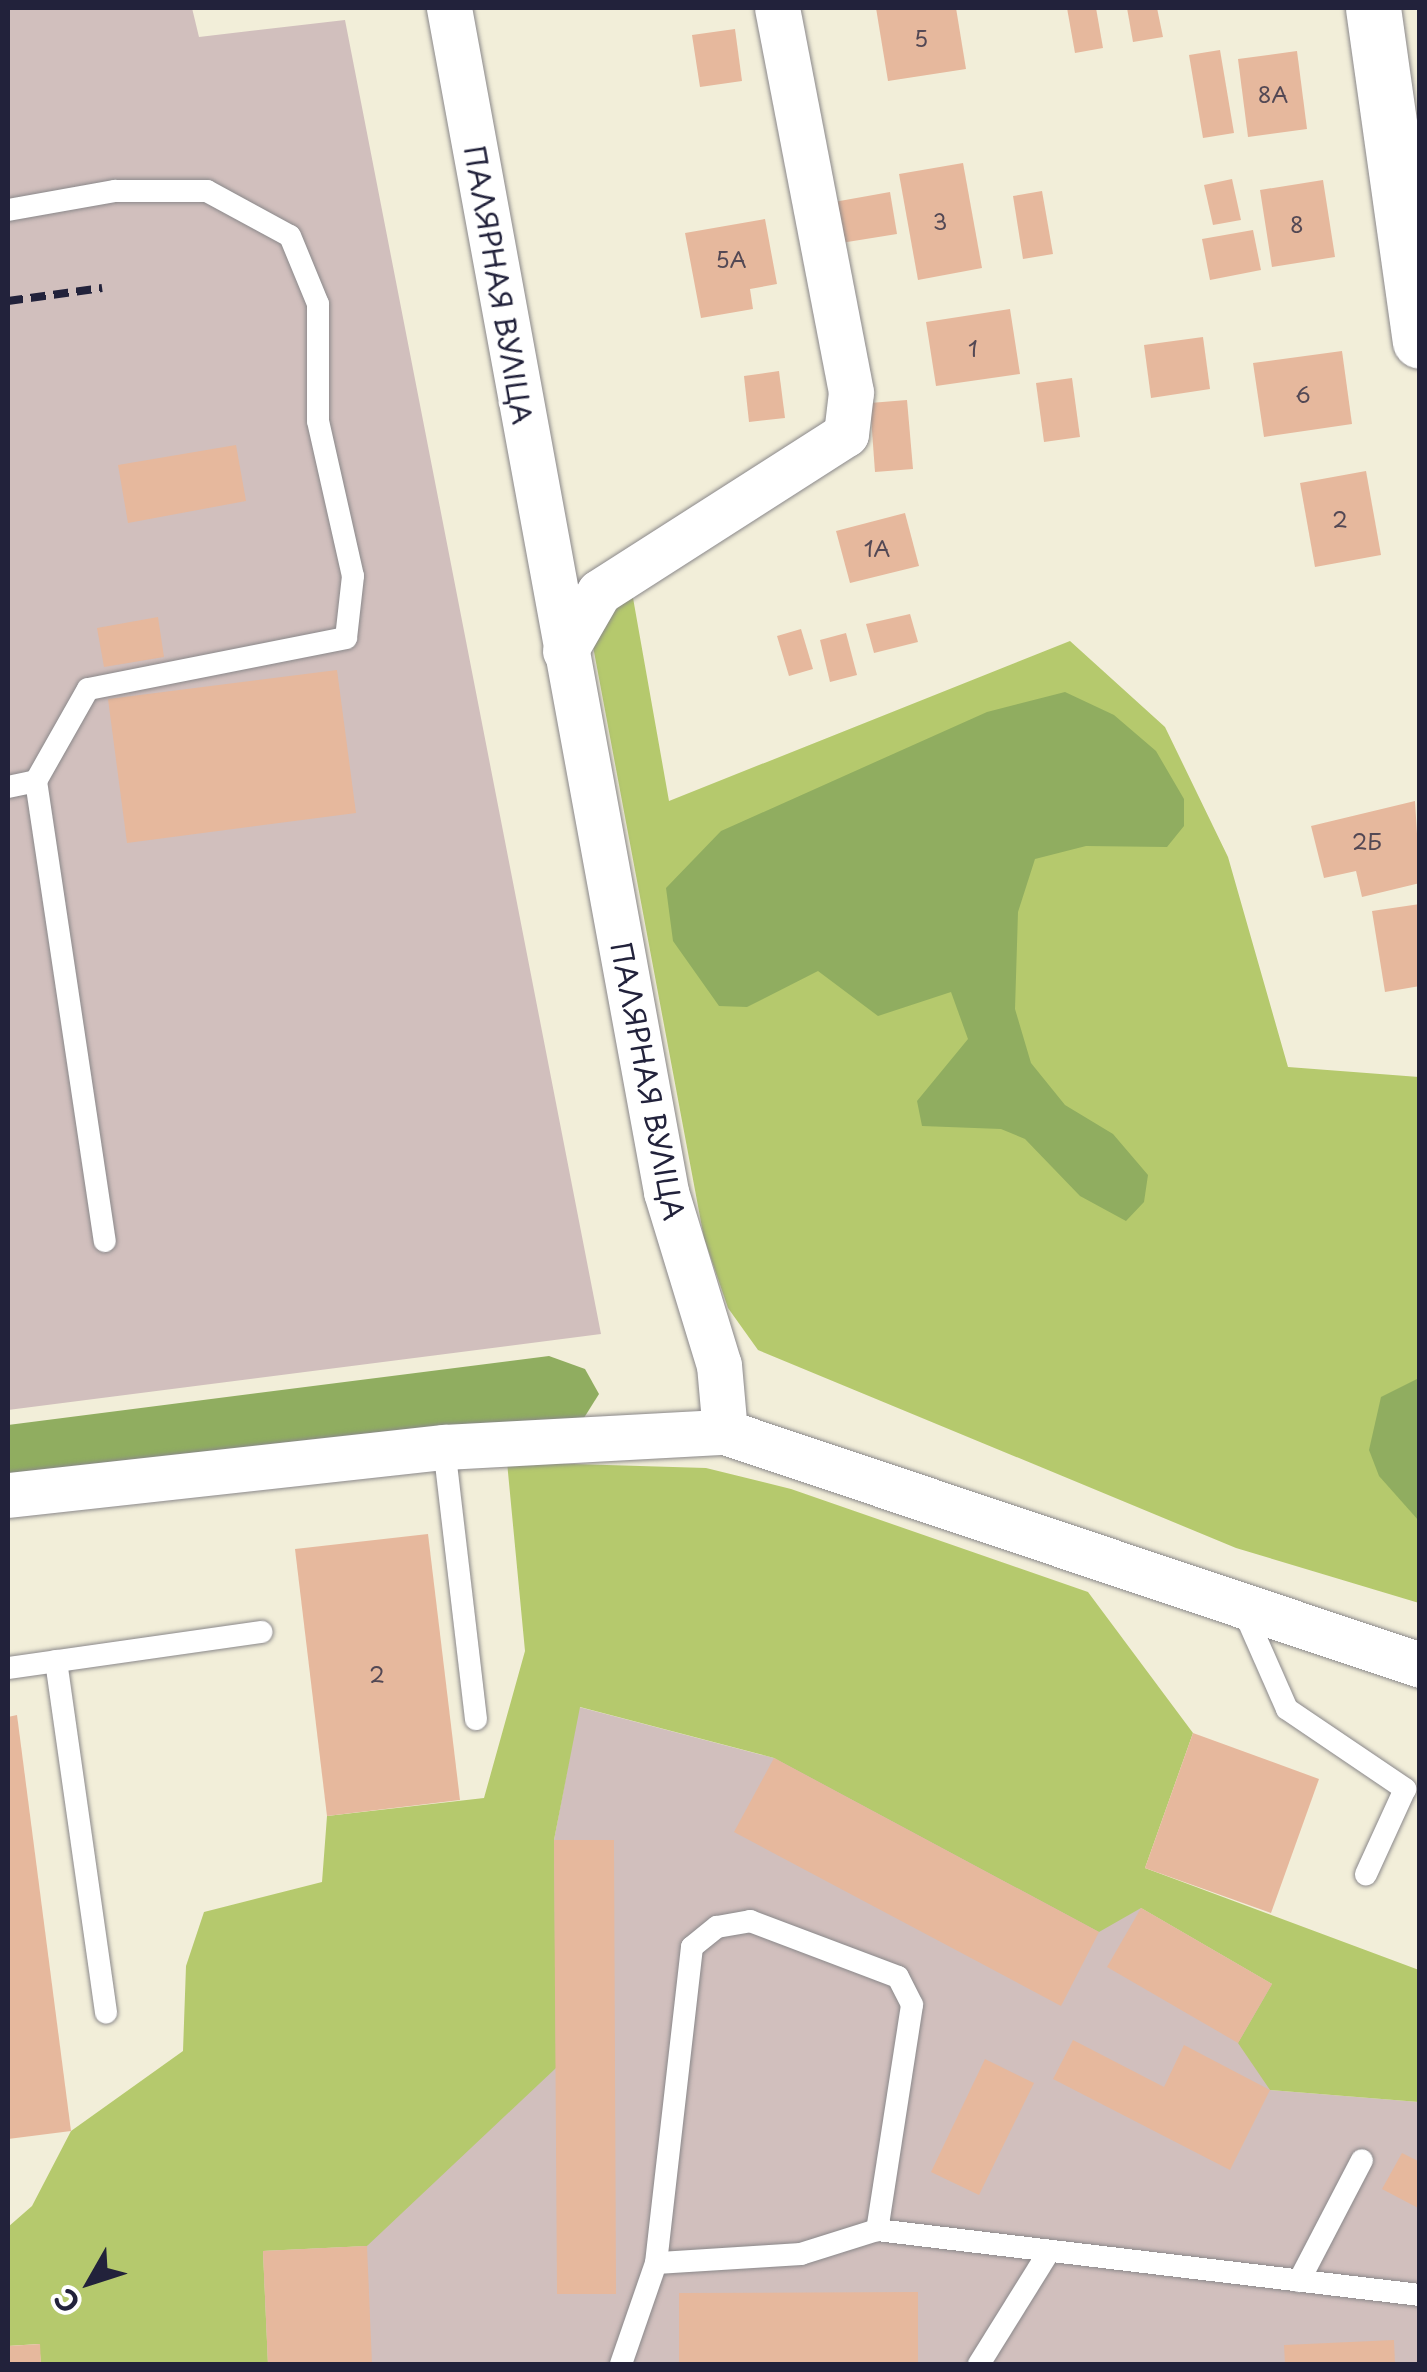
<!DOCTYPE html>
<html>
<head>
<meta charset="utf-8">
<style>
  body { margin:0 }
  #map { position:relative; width:1427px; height:2372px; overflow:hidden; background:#f2eed9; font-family:"Playpen Sans",sans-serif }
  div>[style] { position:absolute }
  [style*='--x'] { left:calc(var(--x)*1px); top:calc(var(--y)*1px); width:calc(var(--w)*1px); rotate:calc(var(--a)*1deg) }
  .industrial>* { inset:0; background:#d1bfbd }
  .green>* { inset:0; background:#b5c96d }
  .forest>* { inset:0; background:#90ad60 }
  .building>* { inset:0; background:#e6b89d }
  .roads { filter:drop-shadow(0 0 2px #8a888a) drop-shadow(0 0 2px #8a888a) }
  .lane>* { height:22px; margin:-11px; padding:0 11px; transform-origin:11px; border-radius:11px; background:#fff }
  .street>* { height:45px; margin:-22.5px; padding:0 22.5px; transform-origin:22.5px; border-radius:22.5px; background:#fff }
  .secondary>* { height:55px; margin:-27.5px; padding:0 27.5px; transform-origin:27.5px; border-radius:27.5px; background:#fff }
  .rail>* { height:8px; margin-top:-4px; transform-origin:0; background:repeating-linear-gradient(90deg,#22223b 0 15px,transparent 0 23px) }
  span { translate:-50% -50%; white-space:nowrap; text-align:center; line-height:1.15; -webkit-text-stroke:8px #fff; paint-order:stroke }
  .number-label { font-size:22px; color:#534854 }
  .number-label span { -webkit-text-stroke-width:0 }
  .street-label { font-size:28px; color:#22223b }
  .frame { position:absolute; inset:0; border:10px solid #22223b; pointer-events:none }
  .north { position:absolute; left:40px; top:2232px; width:100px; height:100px; -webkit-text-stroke:8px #fff; paint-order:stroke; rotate:231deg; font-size:28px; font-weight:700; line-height:40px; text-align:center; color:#22223b }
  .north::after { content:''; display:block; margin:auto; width:35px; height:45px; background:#22223b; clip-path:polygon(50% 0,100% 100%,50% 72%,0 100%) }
</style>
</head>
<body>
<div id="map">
  <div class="industrial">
    <i style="clip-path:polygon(8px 8px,192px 8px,199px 37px,345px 20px,601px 1334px,8px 1410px)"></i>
    <i style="clip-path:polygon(579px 1707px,774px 1758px,1141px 1908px,1272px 1984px,1270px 2090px,1419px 2102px,1419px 2364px,268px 2364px,263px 2251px,367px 2246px,554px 1840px)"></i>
  </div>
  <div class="green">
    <i style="clip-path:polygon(630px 581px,669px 801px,1070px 641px,1165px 727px,1228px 857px,1288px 1067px,1419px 1077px,1419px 1603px,1236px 1548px,758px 1350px,728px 1308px,704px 1238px,592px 641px)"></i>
    <i style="clip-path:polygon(507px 1462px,706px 1468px,791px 1489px,1088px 1592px,1193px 1733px,1145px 1868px,1419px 1970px,1419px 2102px,1270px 2090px,1238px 2043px,1272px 1984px,1141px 1908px,1099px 1932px,774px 1758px,580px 1707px,554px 1840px,556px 2068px,367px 2246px,263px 2251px,268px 2364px,41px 2364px,39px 2344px,8px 2346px,8px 2227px,32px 2206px,71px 2131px,183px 2051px,186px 1966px,204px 1912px,322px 1882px,327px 1816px,484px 1798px,525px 1651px)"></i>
  </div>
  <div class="forest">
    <i style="clip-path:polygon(1065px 692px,1114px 715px,1156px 751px,1184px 799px,1184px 826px,1167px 847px,1086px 846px,1035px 859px,1018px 912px,1015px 1009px,1031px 1063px,1065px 1105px,1113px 1134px,1148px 1175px,1144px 1202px,1126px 1221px,1080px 1196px,1025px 1139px,1001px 1129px,922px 1126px,917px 1101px,968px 1039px,951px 992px,878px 1016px,818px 971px,747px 1007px,719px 1006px,673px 941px,666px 888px,721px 831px,987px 712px)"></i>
    <i style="clip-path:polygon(549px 1356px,585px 1369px,599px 1394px,582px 1421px,8px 1482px,8px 1425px)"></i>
    <i style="clip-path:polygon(1419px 1378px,1419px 1521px,1379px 1476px,1369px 1450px,1381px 1397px)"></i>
  </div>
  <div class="building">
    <i style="clip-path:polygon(876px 8px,956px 8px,966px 69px,888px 81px)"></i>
    <i style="clip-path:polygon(1067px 8px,1096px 8px,1103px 48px,1075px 53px)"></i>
    <i style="clip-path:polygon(1127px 8px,1157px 8px,1163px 37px,1133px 42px)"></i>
    <i style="clip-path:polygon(735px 29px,742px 81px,700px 87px,692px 35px)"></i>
    <i style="clip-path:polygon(1220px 50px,1234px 133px,1203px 138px,1189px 55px)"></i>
    <i style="clip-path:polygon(1297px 51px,1307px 129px,1248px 137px,1238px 59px)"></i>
    <i style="clip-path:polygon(963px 163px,982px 268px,918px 280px,899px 174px)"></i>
    <i style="clip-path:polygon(1232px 179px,1241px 220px,1213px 225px,1204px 185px)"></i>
    <i style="clip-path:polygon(1323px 180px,1335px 257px,1272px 267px,1260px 190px)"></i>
    <i style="clip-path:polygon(1042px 191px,1053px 254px,1023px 259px,1013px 196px)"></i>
    <i style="clip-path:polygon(890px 192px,897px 234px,841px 243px,834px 202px)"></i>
    <i style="clip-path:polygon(765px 219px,777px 284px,750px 289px,753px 309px,701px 318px,685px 233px)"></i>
    <i style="clip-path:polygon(1253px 230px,1261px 270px,1210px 280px,1202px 239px)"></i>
    <i style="clip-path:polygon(1010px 309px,1020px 374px,936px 386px,926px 322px)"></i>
    <i style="clip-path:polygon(1203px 337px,1210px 389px,1151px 398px,1144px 345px)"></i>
    <i style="clip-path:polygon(1342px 351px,1352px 424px,1264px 437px,1253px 363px)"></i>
    <i style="clip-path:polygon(779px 371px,785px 418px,749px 422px,744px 376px)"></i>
    <i style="clip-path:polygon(1072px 378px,1080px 437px,1044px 442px,1036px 383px)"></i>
    <i style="clip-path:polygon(907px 400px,913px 469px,875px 472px,870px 403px)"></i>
    <i style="clip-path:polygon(236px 445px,246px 501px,128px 523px,118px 465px)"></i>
    <i style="clip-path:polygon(1366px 471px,1381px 555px,1315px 567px,1300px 483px)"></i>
    <i style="clip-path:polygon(905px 513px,919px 566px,850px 583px,836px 531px)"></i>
    <i style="clip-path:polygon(910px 614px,918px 642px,874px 653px,866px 624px)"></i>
    <i style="clip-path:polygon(158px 617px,164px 657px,104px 667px,97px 628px)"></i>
    <i style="clip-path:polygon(801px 629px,813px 669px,789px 676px,777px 636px)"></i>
    <i style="clip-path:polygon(846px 633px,857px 675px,830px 682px,820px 640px)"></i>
    <i style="clip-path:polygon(337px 670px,356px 813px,127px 843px,108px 699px)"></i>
    <i style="clip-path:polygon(1415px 801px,1420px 883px,1362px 897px,1356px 871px,1324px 878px,1311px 826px)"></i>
    <i style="clip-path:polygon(1420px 904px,1420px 986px,1385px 992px,1372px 911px)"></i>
    <i style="clip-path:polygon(428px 1534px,460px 1800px,327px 1816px,295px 1549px)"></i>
    <i style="clip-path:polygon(17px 1715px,71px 2131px,8px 2139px,8px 1717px)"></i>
    <i style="clip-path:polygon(1193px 1733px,1319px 1779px,1271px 1913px,1145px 1868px)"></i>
    <i style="clip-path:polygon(774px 1758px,1099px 1932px,1061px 2006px,734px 1832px)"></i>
    <i style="clip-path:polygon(554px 1840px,614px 1840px,616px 2294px,557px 2294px)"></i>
    <i style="clip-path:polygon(1141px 1908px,1272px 1984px,1238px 2043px,1107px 1967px)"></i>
    <i style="clip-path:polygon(1073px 2040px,1164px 2087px,1184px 2045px,1270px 2090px,1230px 2170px,1053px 2079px)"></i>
    <i style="clip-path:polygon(985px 2059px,1034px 2083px,979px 2195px,931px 2172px)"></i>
    <i style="clip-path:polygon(1402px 2153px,1420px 2162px,1420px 2209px,1382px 2189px)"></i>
    <i style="clip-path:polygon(367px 2246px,372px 2364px,268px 2364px,263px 2251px)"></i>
    <i style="clip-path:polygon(918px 2292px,918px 2364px,679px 2364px,679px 2293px)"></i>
    <i style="clip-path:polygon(1394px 2340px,1395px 2364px,1285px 2364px,1284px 2345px)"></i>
    <i style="clip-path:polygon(40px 2344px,41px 2364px,8px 2364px,8px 2346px)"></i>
  </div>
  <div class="roads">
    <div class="lane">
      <i style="--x:8;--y:210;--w:109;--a:-10.1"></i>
      <i style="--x:115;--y:191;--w:92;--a:0"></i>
      <i style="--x:207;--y:191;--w:94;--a:28.5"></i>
      <i style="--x:290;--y:236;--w:74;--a:67.6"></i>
      <i style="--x:318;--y:304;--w:117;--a:90"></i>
      <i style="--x:318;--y:421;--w:159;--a:77.3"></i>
      <i style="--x:353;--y:576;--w:62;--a:96.4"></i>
      <i style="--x:346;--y:638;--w:263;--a:168.8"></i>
      <i style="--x:88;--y:689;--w:106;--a:119.5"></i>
      <i style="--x:8;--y:787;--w:29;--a:-12"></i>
      <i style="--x:36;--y:781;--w:465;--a:81.5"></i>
      <i style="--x:444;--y:1447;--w:274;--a:83.3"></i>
      <i style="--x:1242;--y:1607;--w:111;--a:66.2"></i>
      <i style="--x:1287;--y:1709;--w:143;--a:34.1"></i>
      <i style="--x:1405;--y:1789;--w:94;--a:114.6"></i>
      <i style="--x:56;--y:1661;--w:355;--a:81.9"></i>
      <i style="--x:8;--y:1668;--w:256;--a:-8.1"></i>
      <i style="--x:877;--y:2230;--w:547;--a:6.83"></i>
      <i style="--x:1299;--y:2281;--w:136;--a:-62.5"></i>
      <i style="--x:621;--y:2364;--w:107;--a:-70.9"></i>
      <i style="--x:656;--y:2263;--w:318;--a:-83.5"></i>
      <i style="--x:692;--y:1947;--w:32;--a:-39"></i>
      <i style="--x:717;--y:1927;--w:34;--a:-10"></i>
      <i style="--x:750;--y:1921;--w:158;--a:20.7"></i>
      <i style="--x:898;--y:1977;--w:31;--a:63"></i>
      <i style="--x:912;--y:2005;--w:228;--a:98.8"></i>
      <i style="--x:877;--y:2230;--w:80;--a:162.5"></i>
      <i style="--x:801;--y:2254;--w:145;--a:176.4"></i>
      <i style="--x:979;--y:2364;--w:131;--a:-58.1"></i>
    </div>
    <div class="street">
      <i style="--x:449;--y:8;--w:1204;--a:79.61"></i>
      <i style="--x:666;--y:1192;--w:181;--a:73"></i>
      <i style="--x:719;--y:1365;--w:67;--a:84.9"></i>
      <i style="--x:565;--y:651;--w:68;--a:-60"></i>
      <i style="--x:599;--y:592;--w:293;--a:-32.6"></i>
      <i style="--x:846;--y:434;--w:42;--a:-83.2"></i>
      <i style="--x:851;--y:392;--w:391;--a:-100.9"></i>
      <i style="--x:8;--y:1495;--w:439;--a:-6.3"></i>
      <i style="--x:444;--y:1447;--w:281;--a:-3.1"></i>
      <i style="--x:725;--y:1432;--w:733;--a:18.53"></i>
    </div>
    <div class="secondary">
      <i style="--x:1373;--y:8;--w:336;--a:82"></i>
    </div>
  </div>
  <div class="rail">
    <i style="--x:8;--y:301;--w:95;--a:-7.9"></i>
  </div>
  <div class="number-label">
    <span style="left:921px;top:38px">5</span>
    <span style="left:1273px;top:94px">8А</span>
    <span style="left:940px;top:221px">3</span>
    <span style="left:1297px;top:224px">8</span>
    <span style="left:731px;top:259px">5А</span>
    <span style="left:973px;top:348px">1</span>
    <span style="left:1303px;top:394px">6</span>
    <span style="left:1340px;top:519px">2</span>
    <span style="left:877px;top:548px">1А</span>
    <span style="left:1367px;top:841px">2Б</span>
    <span style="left:377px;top:1674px">2</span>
  </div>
  <div class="street-label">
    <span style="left:499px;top:285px;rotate:80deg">ПАЛЯРНАЯ ВУЛІЦА</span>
    <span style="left:648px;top:1081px;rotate:79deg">ПАЛЯРНАЯ ВУЛІЦА</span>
  </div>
  <div class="frame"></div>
  <div class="north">С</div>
</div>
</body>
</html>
